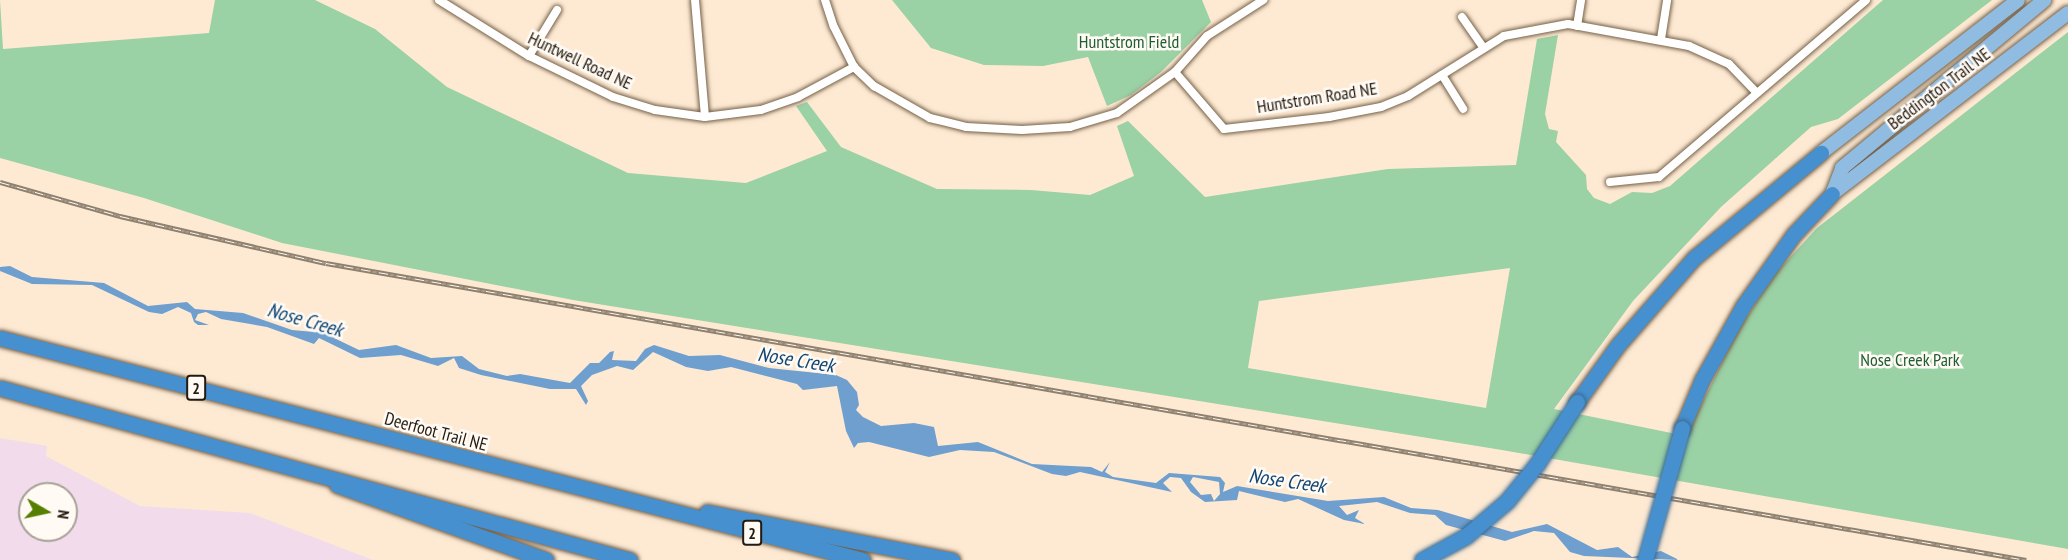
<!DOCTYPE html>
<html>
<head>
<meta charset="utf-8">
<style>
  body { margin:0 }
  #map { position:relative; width:2068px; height:560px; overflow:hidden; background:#feead3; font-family:"PT Sans Narrow",sans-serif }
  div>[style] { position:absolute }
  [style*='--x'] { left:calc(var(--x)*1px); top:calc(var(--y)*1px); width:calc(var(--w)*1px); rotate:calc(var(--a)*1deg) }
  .commercial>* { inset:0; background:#f2dceb }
  .green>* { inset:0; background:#9ad1a5 }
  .water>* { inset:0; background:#6e9fce }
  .roads { filter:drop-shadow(0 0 2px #756047) drop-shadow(0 0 2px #756047) }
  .street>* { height:8px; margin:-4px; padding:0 4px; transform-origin:4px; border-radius:4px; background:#fff }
  .primary>* { height:14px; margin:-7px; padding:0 7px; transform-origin:7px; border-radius:7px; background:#91bce2 }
  .highway>* { height:15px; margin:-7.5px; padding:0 7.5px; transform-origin:7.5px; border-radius:7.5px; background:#4790cf }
  .rail>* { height:5px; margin-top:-2.5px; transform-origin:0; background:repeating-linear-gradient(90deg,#fffaf4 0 9px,#8f8170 0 18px); box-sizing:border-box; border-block:2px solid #8f8170 }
  .bridges { filter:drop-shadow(0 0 2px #3a678c) drop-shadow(0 0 2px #3a678c) }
  .highway-bridge>* { height:15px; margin:-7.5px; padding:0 7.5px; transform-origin:7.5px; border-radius:7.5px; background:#4790cf }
  span { translate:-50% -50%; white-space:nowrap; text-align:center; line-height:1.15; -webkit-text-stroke:5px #fffaf4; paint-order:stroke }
  .shield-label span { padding:2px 4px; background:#fffaf4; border:2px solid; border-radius:4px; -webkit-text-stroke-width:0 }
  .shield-label { font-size:16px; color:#231b10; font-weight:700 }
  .park-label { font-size:18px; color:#1f5d32 }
  .street-label { font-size:18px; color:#231b10 }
  .water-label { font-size:20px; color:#104774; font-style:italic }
  .north { position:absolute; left:18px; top:482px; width:60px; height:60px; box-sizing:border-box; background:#fffaf4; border:2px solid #a7a199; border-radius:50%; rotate:99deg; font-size:16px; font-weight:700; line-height:24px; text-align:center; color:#231b10 }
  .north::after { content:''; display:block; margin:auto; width:21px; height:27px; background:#557f00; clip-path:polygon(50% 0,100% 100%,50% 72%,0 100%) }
</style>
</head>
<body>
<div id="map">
  <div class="commercial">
    <i style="clip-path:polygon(evenodd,0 438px,47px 446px,46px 456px,140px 506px,250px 513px,373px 560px,0 560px,0 438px,30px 494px,66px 494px,66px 530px,30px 530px,30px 494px)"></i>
  </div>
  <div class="green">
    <i style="clip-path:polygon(evenodd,0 0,3px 49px,209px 33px,215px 0,315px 0,375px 29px,447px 87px,628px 173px,746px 183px,827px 151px,796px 106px,807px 102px,841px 147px,937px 189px,1031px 190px,1090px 195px,1134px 176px,1117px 126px,1128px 121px,1205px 197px,1388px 169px,1516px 165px,1537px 39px,1558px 35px,1545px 114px,1549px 129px,1558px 131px,1556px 142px,1586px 175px,1587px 189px,1594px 198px,1610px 204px,1632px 192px,1652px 193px,1670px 186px,1883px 0,1992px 0,1838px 119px,1811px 127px,1721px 207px,1633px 301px,1554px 409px,1686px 436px,1737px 332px,1775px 274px,1817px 228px,2068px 32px,2068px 549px,1502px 450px,573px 300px,282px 243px,144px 198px,0 158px,0 0,1510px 268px,1486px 408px,1248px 368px,1259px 301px,1510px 268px)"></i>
    <i style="clip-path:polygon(892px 0,1202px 0,1211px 22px,1161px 72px,1131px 95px,1107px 106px,1088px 57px,1043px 66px,984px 65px,931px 48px)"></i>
  </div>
  <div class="water">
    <i style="clip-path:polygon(evenodd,10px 266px,32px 277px,104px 283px,148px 306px,187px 302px,195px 309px,243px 313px,292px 330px,337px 334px,334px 338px,359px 350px,396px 345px,431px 358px,462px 356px,479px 369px,507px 376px,520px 374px,570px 383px,590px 363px,599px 363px,610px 352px,614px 351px,612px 360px,636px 361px,645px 349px,654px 345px,689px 356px,720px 355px,769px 368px,836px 375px,847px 380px,857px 392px,859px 405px,856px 410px,863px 417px,881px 426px,914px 423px,934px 427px,938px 446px,978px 442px,1032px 464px,1091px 467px,1102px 472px,1110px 462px,1105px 472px,1113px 477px,1156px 483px,1169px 473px,1220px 477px,1225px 483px,1223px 492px,1237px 486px,1328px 501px,1384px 497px,1411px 508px,1438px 510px,1512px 532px,1547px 524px,1597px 550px,1618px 547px,1632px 557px,1661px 551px,1679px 560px,1584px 556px,1570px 552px,1554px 533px,1534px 531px,1505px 541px,1446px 525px,1435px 515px,1410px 513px,1377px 502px,1339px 506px,1347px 515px,1359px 510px,1355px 518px,1365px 524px,1344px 520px,1298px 499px,1285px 502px,1239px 491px,1237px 500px,1205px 502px,1191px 492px,1181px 478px,1170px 477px,1163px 483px,1172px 492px,1080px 472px,1066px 476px,1052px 474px,994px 452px,960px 450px,929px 457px,869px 442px,858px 443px,854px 448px,846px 431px,837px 386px,803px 390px,797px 384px,731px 367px,708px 371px,686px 367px,653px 352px,633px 370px,617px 366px,592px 375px,581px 386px,588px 401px,586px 405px,576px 389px,550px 389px,481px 375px,459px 368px,454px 358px,438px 366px,401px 355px,360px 358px,319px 338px,314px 344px,267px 327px,221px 319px,206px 312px,198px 314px,195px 320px,209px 325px,198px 325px,194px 322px,191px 313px,178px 307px,162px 314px,149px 312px,92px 285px,32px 284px,0 271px,0 267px,10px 266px,1193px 477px,1219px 482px,1220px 494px,1214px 501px,1211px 494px,1201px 495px,1190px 482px,1193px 477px)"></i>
  </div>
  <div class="roads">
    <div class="street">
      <i style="--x:439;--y:0;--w:106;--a:31.9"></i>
      <i style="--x:529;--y:56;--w:93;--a:26"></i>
      <i style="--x:613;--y:97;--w:44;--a:17.2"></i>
      <i style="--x:655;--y:110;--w:50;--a:8"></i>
      <i style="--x:705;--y:117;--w:56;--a:-7.1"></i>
      <i style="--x:761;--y:110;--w:39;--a:-19"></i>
      <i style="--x:798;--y:97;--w:64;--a:-28.2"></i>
      <i style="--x:695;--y:0;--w:117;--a:85.1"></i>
      <i style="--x:825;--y:0;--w:28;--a:72"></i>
      <i style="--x:834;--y:27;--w:45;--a:63.4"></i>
      <i style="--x:854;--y:67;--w:28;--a:44"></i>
      <i style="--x:874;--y:86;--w:64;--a:29.7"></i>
      <i style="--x:930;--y:118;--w:37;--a:14"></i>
      <i style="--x:966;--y:127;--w:56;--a:3.1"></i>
      <i style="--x:1022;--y:130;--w:48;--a:-3.6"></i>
      <i style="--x:1070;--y:127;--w:49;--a:-16.6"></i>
      <i style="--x:1117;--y:113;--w:71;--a:-35.3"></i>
      <i style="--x:1175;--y:72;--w:48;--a:-48.4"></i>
      <i style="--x:1207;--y:36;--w:67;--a:-32.7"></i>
      <i style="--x:1462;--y:17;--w:35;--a:55"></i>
      <i style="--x:1577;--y:26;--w:26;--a:-81"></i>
      <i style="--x:1661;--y:39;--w:39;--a:-81"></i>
      <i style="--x:529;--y:56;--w:54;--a:-58.7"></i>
      <i style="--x:1175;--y:72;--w:75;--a:49.3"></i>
      <i style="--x:1224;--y:129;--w:106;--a:-6.5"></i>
      <i style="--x:1329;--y:117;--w:53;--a:-10.9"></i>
      <i style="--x:1381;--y:107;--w:29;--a:-22"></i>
      <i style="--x:1408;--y:96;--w:113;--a:-32"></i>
      <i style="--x:1504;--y:36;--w:65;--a:-10.6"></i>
      <i style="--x:1568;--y:24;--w:123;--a:10.3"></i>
      <i style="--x:1689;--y:46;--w:44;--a:24.2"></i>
      <i style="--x:1729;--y:64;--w:40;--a:46"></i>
      <i style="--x:1442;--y:75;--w:40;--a:58"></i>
      <i style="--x:1610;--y:182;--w:49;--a:-5.8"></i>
      <i style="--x:1659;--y:177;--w:272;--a:-40.5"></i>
    </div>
    <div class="primary">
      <i style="--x:1821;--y:153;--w:249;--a:-37.8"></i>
      <i style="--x:1833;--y:192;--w:26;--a:-69"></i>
      <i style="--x:1842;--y:168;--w:263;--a:-39.7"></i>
      <i style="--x:1832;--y:194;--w:297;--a:-37.5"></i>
    </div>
    <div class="highway">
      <i style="--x:0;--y:338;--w:891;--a:14.43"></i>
      <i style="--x:0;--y:388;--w:653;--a:15.27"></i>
      <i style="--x:1577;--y:402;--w:70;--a:-54.3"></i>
      <i style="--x:1618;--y:345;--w:116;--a:-48.9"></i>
      <i style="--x:1694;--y:258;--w:165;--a:-39.6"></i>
      <i style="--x:1682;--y:428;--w:52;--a:-67.4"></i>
      <i style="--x:1702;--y:380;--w:85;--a:-61"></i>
      <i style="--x:1743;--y:306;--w:88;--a:-54.7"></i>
      <i style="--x:1794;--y:234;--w:55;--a:-46.5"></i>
      <i style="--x:337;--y:485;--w:222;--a:19.7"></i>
      <i style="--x:707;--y:512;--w:250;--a:11.1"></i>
    </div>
  </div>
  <div class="rail">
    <i style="--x:0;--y:182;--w:125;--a:15.8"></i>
    <i style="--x:120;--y:216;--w:211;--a:12.9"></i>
    <i style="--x:326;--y:263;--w:1726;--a:9.91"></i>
  </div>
  <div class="bridges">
    <div class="highway-bridge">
      <i style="--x:1422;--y:560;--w:50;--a:-28.6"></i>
      <i style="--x:1466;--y:536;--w:54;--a:-40.5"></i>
      <i style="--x:1507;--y:501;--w:48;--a:-51"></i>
      <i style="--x:1537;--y:464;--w:74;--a:-57.2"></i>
      <i style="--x:1645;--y:560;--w:137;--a:-74.3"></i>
    </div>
  </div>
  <div class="shield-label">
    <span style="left:196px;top:388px">2</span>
    <span style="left:752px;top:533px">2</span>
  </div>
  <div class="park-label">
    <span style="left:1129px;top:42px">Huntstrom Field</span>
    <span style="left:1910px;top:360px">Nose Creek Park</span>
  </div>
  <div class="street-label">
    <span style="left:580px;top:61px;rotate:25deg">Huntwell Road NE</span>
    <span style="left:1939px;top:89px;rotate:-37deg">Beddington Trail NE</span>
    <span style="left:1317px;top:98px;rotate:-9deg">Huntstrom Road NE</span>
    <span style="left:436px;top:432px;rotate:15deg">Deerfoot Trail NE</span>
  </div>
  <div class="water-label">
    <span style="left:305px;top:320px;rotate:16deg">Nose Creek</span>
    <span style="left:796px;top:360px;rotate:9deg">Nose Creek</span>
    <span style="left:1287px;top:481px;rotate:8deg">Nose Creek</span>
  </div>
  <div class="north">N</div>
</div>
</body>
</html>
